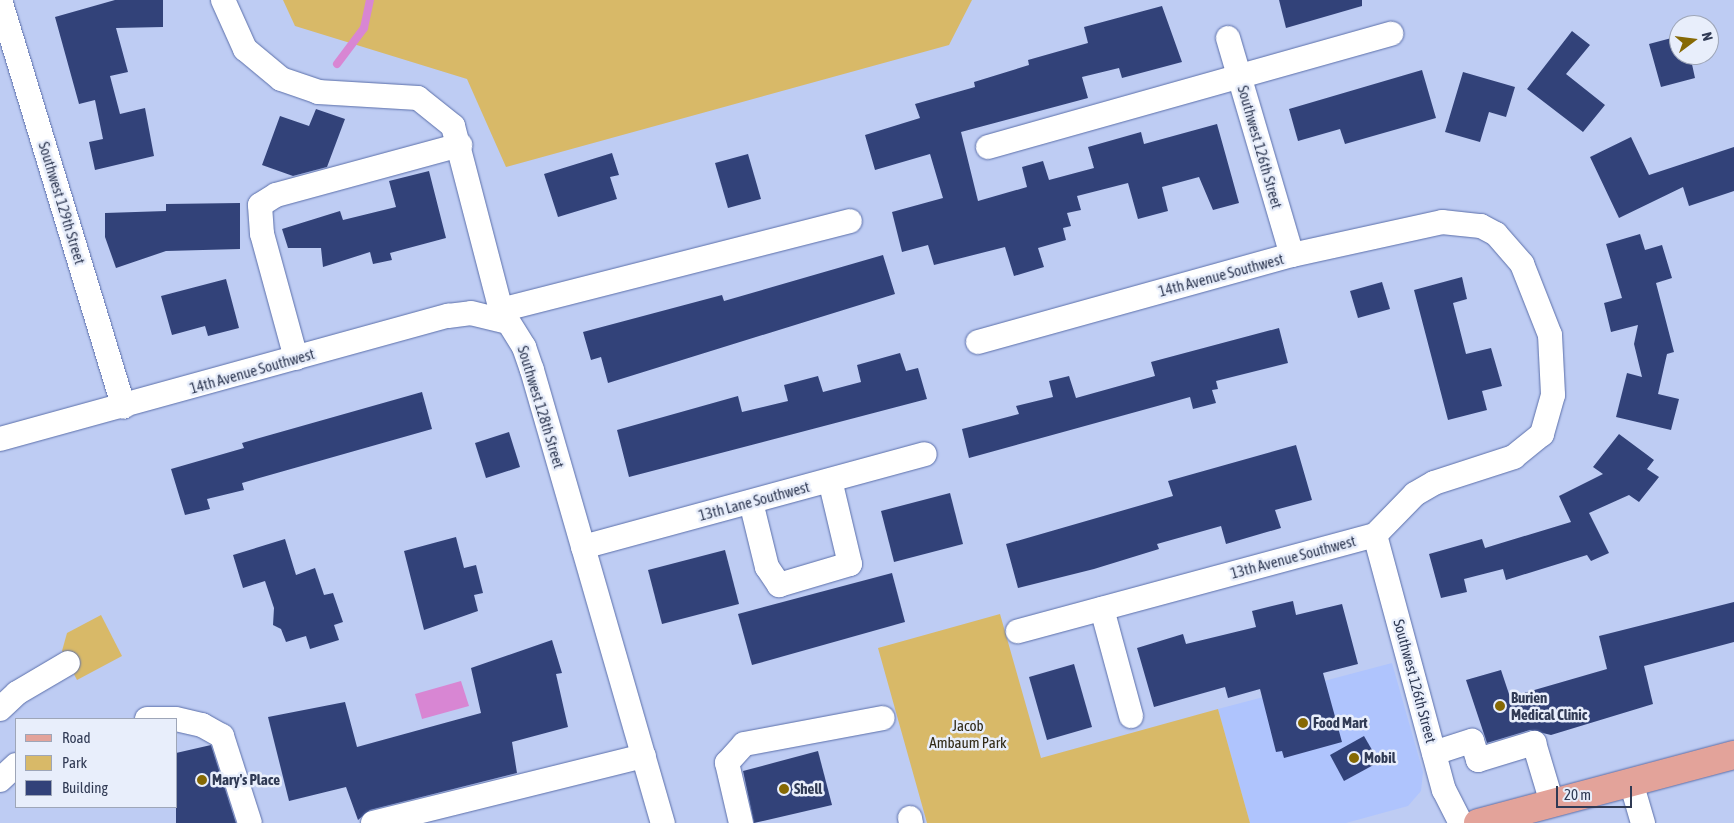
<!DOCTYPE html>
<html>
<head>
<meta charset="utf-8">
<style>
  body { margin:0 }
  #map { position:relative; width:1734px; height:823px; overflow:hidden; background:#beccf3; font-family:"Asap Condensed",sans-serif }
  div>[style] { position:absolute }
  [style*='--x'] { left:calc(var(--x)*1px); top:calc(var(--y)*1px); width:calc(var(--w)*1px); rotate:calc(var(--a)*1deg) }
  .built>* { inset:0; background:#afc4fd }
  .green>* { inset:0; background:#d8b968 }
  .water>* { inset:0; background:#d886d3 }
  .stream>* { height:8px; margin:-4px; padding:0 4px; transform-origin:4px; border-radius:4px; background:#d886d3 }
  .building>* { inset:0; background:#324279 }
  .roads { filter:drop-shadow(0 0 1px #5b6faa) drop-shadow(0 0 1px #5b6faa) }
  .minor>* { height:24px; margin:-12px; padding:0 12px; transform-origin:12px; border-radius:12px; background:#fff }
  .major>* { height:28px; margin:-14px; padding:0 14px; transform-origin:14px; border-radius:14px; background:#e3a39a }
  .dots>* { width:14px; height:14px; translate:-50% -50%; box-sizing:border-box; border:2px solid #e8eefb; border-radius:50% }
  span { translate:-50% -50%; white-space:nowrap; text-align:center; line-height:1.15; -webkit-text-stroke:5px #e8eefb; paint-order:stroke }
  .street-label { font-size:15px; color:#303a54 }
  .poi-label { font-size:15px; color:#303a54; font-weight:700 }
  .left { translate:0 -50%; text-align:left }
  .park-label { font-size:15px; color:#302915 }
  .legend { position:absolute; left:15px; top:718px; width:162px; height:90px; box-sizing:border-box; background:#e8eefb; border:1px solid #9ea6b8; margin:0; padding:6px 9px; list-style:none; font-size:15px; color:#303a54 }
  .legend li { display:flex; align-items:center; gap:10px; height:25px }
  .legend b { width:25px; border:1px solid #9ea6b8 }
  .north { position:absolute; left:1669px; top:15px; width:50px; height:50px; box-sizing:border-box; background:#e8eefb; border:1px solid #9ea6b8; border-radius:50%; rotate:75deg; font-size:14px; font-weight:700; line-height:20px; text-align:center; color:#303a54 }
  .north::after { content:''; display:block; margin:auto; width:18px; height:22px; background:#866904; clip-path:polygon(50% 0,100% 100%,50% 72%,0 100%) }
  .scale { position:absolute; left:1556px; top:786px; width:76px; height:22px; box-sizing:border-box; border:2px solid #303a54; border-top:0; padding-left:6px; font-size:15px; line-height:18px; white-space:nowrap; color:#303a54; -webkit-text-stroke:4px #e8eefb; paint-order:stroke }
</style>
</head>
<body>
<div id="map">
  <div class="built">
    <i style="clip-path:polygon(1392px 663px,1423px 772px,1421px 791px,1408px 806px,1346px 823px,1250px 823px,1218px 709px)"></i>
  </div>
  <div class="green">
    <i style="clip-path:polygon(283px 0,972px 0,949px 45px,506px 167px,467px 79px,295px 26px)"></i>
    <i style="clip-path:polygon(1000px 614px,1041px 758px,1218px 709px,1250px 823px,927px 823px,878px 648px)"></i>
    <i style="clip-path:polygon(101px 615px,122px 656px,77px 680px,62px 651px,67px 633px)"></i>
  </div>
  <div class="water">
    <i style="clip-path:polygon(461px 681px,469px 706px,422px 719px,415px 694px)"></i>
  </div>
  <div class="stream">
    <i style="--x:337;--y:64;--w:45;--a:-53.1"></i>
    <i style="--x:364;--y:28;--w:29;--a:-78"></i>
  </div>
  <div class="building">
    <i style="clip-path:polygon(115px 0,163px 0,163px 27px,116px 28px,128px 72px,110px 76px,120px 114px,145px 108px,154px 156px,95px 170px,89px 142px,103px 139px,95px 100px,79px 104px,55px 17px)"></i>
    <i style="clip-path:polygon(1279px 0,1362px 0,1362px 6px,1286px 28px)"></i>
    <i style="clip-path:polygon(1162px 6px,1182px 62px,1122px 78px,1119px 68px,1082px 77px,1088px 98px,961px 132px,978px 201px,1027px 187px,1022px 167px,1043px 161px,1049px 180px,1094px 168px,1088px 147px,1141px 132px,1144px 144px,1217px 124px,1239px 203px,1213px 210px,1199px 177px,1162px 187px,1168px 211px,1138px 219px,1128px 183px,1077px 196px,1081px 210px,1067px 213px,1071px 226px,1063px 228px,1066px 240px,1038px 248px,1044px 267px,1014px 276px,1005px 247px,934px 265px,928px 245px,902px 252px,892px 212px,943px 198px,930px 154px,875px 170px,865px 135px,920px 118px,915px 104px,975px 87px,974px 82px,1029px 65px,1028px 60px,1088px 43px,1084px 27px)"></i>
    <i style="clip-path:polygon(1572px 31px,1590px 45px,1566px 74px,1605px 105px,1583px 132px,1527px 89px)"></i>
    <i style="clip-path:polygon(1679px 36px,1679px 55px,1690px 55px,1695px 78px,1661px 87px,1649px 44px)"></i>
    <i style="clip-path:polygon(1422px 70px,1436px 118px,1345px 144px,1340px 129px,1298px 141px,1289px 109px)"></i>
    <i style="clip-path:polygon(1463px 72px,1515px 87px,1506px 117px,1489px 112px,1480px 142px,1445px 132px)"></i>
    <i style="clip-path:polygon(316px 109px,345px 119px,327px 167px,293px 176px,262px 165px,280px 116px,309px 126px)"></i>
    <i style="clip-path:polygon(1631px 137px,1649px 175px,1734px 147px,1734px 191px,1689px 206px,1683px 187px,1619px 218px,1590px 157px)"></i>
    <i style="clip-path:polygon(612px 153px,619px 175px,610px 177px,617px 199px,558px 217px,544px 174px)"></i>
    <i style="clip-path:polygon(748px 154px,761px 199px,728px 208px,715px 163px)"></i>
    <i style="clip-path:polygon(429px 171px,446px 238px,390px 253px,392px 260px,373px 264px,370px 252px,323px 267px,321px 248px,288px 248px,282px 229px,340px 211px,343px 220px,396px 207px,389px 181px)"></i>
    <i style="clip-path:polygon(240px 203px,240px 249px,166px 251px,116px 268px,105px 237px,105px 213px,166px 211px,166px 204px)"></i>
    <i style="clip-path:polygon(1640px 234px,1645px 250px,1662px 245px,1672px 278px,1656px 283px,1674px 352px,1667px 354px,1658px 394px,1679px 399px,1671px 430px,1616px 417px,1627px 373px,1642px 377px,1634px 344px,1638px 325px,1611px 332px,1604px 303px,1622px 298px,1606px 244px)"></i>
    <i style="clip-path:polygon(883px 255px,895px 294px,608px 383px,601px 357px,591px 360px,583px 332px,722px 295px,724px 301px)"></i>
    <i style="clip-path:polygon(1462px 277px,1467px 299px,1453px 303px,1466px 354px,1491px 348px,1502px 386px,1482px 391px,1487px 410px,1448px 420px,1414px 290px)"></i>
    <i style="clip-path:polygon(226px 279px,239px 328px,208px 336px,205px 326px,172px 335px,161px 296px)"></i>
    <i style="clip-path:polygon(1382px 282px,1390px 309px,1358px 318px,1350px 291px)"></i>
    <i style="clip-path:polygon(1279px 328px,1288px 363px,1216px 381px,1218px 389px,1212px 390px,1216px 403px,1193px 409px,1190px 397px,969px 458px,962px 429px,1019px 414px,1016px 406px,1053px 397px,1049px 381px,1069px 376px,1076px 398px,1155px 376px,1151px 362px)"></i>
    <i style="clip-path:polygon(900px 353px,906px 371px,918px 368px,927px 399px,629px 477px,617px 430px,738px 396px,742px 412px,788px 401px,784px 385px,818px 376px,823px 392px,861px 382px,857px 365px)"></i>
    <i style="clip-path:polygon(422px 392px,432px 429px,242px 483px,244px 490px,207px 499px,210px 509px,185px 515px,171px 469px,244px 448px,242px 443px)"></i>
    <i style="clip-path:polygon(509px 432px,520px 467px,486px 478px,475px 443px)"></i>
    <i style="clip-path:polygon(1619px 434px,1654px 460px,1647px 469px,1659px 477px,1639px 502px,1629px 495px,1589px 513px,1609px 553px,1591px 561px,1587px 555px,1506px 580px,1503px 569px,1464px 579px,1467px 592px,1441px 598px,1429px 554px,1482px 539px,1485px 548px,1571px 522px,1559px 496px,1603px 474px,1593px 467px)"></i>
    <i style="clip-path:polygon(1296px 445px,1312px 500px,1275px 510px,1281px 528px,1226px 544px,1221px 526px,1157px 544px,1159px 549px,1094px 569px,1018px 588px,1006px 544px,1173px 496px,1168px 481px)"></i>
    <i style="clip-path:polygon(950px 493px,963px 544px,894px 562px,881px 511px)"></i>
    <i style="clip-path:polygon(456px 537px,464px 568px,476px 565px,483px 593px,474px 595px,478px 611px,424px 630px,404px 551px)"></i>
    <i style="clip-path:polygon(285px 539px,296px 575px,315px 568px,324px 595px,333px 593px,343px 622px,334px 625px,339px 640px,310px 649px,306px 636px,286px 642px,281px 629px,273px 625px,274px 608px,265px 581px,243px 588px,233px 555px)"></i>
    <i style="clip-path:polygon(725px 550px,739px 604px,662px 624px,648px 570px)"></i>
    <i style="clip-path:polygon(892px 573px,905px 622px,752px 665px,738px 614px)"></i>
    <i style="clip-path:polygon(1293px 601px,1296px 615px,1342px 604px,1358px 664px,1323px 673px,1342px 742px,1284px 758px,1282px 751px,1276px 752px,1260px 689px,1228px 698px,1225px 687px,1154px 707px,1137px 648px,1183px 634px,1186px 644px,1256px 627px,1252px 611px)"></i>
    <i style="clip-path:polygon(1734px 602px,1734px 642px,1644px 666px,1653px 704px,1551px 735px,1530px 730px,1487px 743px,1466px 680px,1501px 670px,1510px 697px,1607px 669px,1599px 636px)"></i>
    <i style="clip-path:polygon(552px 640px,562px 673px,556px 674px,568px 727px,512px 742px,517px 773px,370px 810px,358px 820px,346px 787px,289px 801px,268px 717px,345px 702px,357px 747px,481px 713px,471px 668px)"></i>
    <i style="clip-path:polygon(1074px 664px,1092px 727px,1047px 740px,1029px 677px)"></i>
    <i style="clip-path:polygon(1364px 736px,1379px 762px,1344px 781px,1330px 755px)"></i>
    <i style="clip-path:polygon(211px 745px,236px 823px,176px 823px,176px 753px)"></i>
    <i style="clip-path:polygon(818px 751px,832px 805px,754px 823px,743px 771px)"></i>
  </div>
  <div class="roads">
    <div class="minor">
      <i style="--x:0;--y:0;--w:425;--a:73.1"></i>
      <i style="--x:223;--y:0;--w:54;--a:65.8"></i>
      <i style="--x:245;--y:49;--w:47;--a:39.8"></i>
      <i style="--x:281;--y:79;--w:39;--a:19"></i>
      <i style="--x:318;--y:92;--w:100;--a:3.4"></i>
      <i style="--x:418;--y:98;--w:45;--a:38.7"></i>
      <i style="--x:453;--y:126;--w:190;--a:75.4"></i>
      <i style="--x:501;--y:310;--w:44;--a:58.1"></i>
      <i style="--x:524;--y:347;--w:24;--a:71"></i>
      <i style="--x:532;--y:370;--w:472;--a:73.9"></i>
      <i style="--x:1228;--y:38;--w:226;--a:73.6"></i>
      <i style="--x:988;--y:147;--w:419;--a:-15.7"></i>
      <i style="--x:501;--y:310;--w:360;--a:-14.3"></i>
      <i style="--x:978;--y:342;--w:326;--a:-15.5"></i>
      <i style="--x:1292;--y:255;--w:154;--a:-12.4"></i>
      <i style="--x:1442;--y:222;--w:39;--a:6"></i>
      <i style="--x:1481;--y:226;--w:17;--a:28"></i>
      <i style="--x:1496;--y:234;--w:40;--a:49"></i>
      <i style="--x:1522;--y:264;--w:76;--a:68.5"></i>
      <i style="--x:1550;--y:335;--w:60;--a:87.1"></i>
      <i style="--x:1553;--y:395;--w:41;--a:105.8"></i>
      <i style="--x:1542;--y:434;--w:36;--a:141"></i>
      <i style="--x:1514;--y:457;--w:84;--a:162"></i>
      <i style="--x:1434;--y:483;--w:22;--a:150"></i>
      <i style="--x:1415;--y:494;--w:57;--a:134.3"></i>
      <i style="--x:1375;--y:535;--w:370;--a:164.9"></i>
      <i style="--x:296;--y:358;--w:129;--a:-105.3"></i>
      <i style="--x:262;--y:234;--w:29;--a:-94"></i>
      <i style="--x:260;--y:205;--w:19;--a:-32"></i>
      <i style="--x:276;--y:195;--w:191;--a:-15.2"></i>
      <i style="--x:0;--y:439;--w:465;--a:-15.4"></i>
      <i style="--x:448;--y:316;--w:23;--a:-7"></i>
      <i style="--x:471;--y:313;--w:34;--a:14"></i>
      <i style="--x:751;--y:502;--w:67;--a:76.2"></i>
      <i style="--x:767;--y:567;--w:22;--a:56"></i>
      <i style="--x:779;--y:585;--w:74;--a:-16.5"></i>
      <i style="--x:850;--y:564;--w:86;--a:-103.4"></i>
      <i style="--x:1375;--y:535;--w:264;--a:74.9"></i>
      <i style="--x:1444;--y:790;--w:37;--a:63"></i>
      <i style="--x:583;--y:547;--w:354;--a:-15.2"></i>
      <i style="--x:1102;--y:609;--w:111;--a:74.8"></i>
      <i style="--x:0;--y:709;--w:23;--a:-43"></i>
      <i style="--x:17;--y:693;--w:59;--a:-30.5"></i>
      <i style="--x:147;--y:719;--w:28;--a:0"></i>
      <i style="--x:176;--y:719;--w:27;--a:13"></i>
      <i style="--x:202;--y:725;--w:23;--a:29"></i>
      <i style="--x:222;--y:736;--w:91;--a:72.2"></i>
      <i style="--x:1434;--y:753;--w:40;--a:-18"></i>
      <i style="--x:1472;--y:741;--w:20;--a:72"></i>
      <i style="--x:1478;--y:760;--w:59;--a:-16.9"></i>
      <i style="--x:1534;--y:743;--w:63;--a:73.3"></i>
      <i style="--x:0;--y:780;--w:22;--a:-43"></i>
      <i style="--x:1631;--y:782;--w:43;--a:73.7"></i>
      <i style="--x:910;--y:818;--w:5;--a:79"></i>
      <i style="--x:373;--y:823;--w:279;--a:-13.9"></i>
      <i style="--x:741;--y:823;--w:62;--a:-103.1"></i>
      <i style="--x:727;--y:763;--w:25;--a:-48"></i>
      <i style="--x:744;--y:744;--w:141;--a:-10.6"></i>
    </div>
    <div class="major">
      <i style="--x:1478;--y:823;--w:265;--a:-14.9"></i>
    </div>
  </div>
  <div class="dots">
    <i style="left:1500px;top:706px;background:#866904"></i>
    <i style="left:1303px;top:723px;background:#866904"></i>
    <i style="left:1354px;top:758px;background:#866904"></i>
    <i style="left:202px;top:780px;background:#866904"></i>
    <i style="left:784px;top:789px;background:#866904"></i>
  </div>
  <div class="street-label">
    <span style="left:1260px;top:147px;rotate:74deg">Southwest 126th Street</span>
    <span style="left:62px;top:203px;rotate:73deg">Southwest 129th Street</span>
    <span style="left:1221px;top:275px;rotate:-15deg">14th Avenue Southwest</span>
    <span style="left:252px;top:371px;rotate:-16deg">14th Avenue Southwest</span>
    <span style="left:541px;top:407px;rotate:73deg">Southwest 128th Street</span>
    <span style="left:754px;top:501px;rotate:-15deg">13th Lane Southwest</span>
    <span style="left:1293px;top:557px;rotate:-15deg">13th Avenue Southwest</span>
    <span style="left:1415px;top:681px;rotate:75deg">Southwest 126th Street</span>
  </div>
  <div class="poi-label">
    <span class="left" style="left:1511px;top:706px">Burien<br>Medical Clinic</span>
    <span class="left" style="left:1313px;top:723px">Food Mart</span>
    <span class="left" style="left:1364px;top:758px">Mobil</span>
    <span class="left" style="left:212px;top:780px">Mary's Place</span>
    <span class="left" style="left:794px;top:789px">Shell</span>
  </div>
  <div class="park-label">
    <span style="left:968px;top:734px">Jacob<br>Ambaum Park</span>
  </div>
  <ul class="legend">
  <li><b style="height:6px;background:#e3a39a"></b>Road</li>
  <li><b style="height:14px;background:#d8b968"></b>Park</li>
  <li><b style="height:14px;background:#324279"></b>Building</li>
  </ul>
  <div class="north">N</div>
  <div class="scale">20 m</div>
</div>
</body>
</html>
